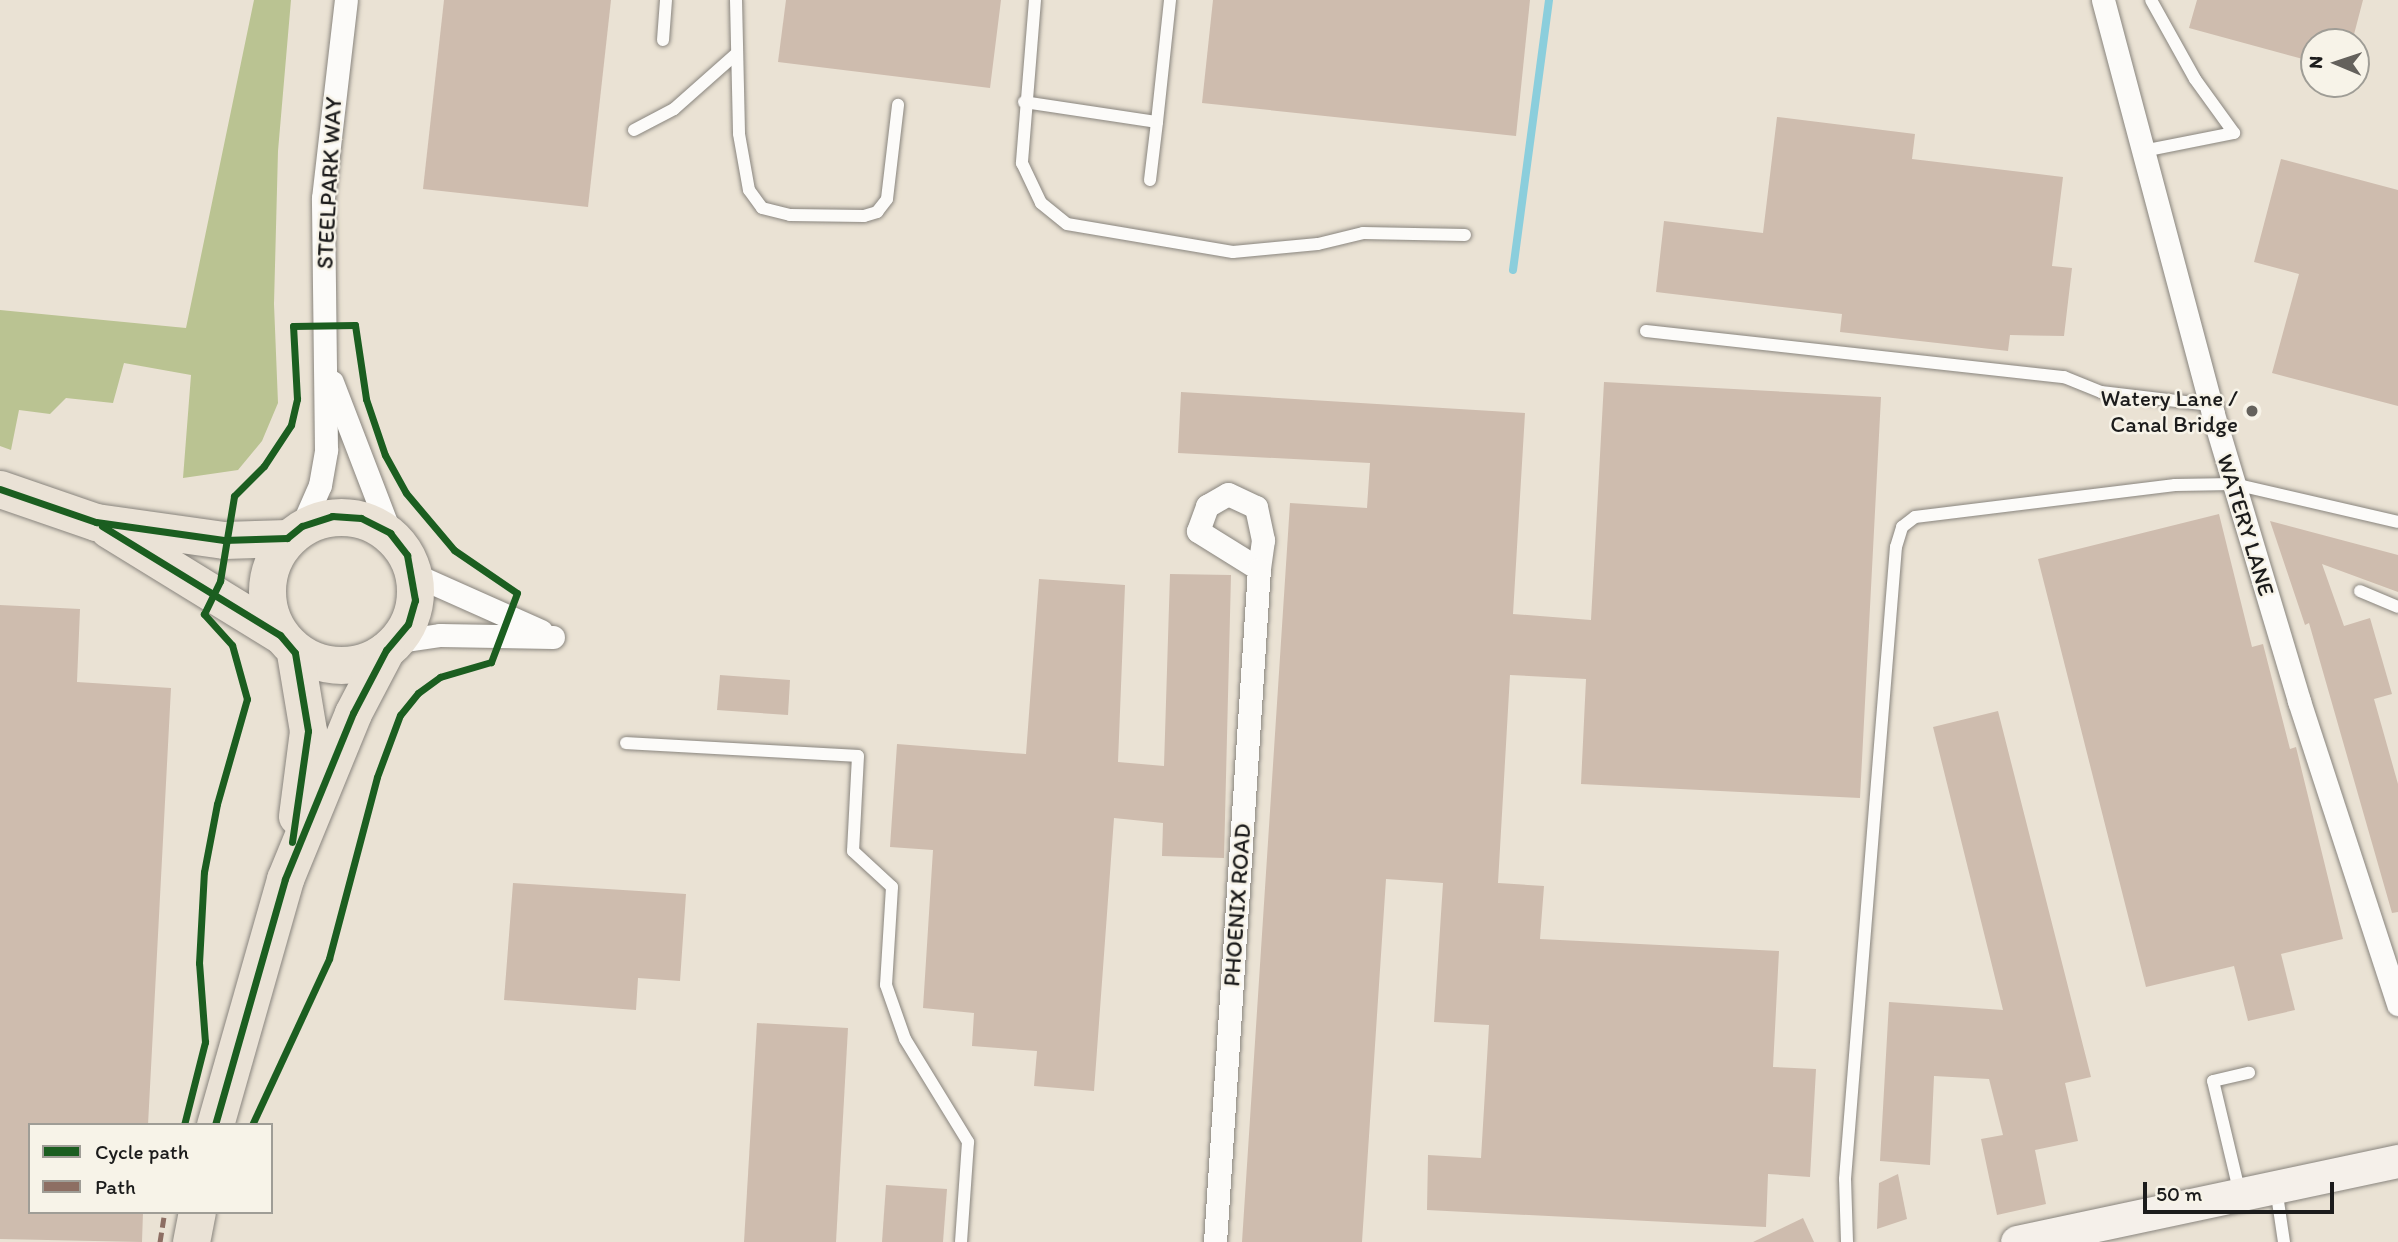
<!DOCTYPE html>
<html>
<head>
<meta charset="utf-8">
<style>
  body { margin:0 }
  #map { position:relative; width:2398px; height:1242px; overflow:hidden; background:#eae2d4; font-family:Itim,sans-serif }
  div>[style] { position:absolute }
  [style*='--x'] { left:calc(var(--x)*1px); top:calc(var(--y)*1px); width:calc(var(--w)*1px); rotate:calc(var(--a)*1deg) }
  .forest>* { inset:0; background:#bac392 }
  .stream>* { height:8px; margin:-4px; padding:0 4px; transform-origin:4px; border-radius:4px; background:#8bcedc }
  .building>* { inset:0; background:#cebcae }
  .roads { filter:drop-shadow(0 0 2px #89857e) drop-shadow(0 0 2px #89857e) }
  .lane>* { height:12px; margin:-6px; padding:0 6px; transform-origin:6px; border-radius:6px; background:#fcfbf9 }
  .street>* { height:23px; margin:-11.5px; padding:0 11.5px; transform-origin:11.5px; border-radius:11.5px; background:#fcfbf9 }
  .secondary>* { height:33px; margin:-16.5px; padding:0 16.5px; transform-origin:16.5px; border-radius:16.5px; background:#f5f0ea }
  .primary>* { height:37px; margin:-18.5px; padding:0 18.5px; transform-origin:18.5px; border-radius:18.5px; background:#eae2d6 }
  .primary>.ring { margin:-18.5px; padding:0; box-sizing:content-box; background:none; border:37px solid #eae2d6; border-radius:50% }
  .quiet>* { height:5px; margin-top:-2.5px; transform-origin:0; background:repeating-linear-gradient(90deg,#8d6e63 0 10px,transparent 0 15px) }
  .cycleway>* { height:7px; margin:-3.5px; padding:0 3.5px; transform-origin:3.5px; border-radius:3.5px; background:#1b5e20 }
  .dots>* { width:19px; height:19px; translate:-50% -50%; box-sizing:border-box; border:4px solid #f7f3e8; border-radius:50% }
  span { translate:-50% -50%; white-space:nowrap; text-align:center; line-height:1.15; -webkit-text-stroke:5px #f7f3e8; paint-order:stroke }
  .street-label { font-size:23px; color:#1c1c1c }
  .poi-label { font-size:23px; color:#1c1c1c }
  .right { translate:-100% -50%; text-align:right }
  .legend { position:absolute; left:28px; top:1123px; width:245px; height:91px; box-sizing:border-box; background:#f7f3e8; border:2px solid #9f9d96; margin:0; padding:9px 12px; list-style:none; font-size:21px; color:#1c1c1c }
  .legend li { display:flex; align-items:center; gap:14px; height:35px }
  .legend b { width:35px; border:2px solid #9f9d96 }
  .north { position:absolute; left:2300px; top:28px; width:70px; height:70px; box-sizing:border-box; background:#f7f3e8; border:2px solid #9f9d96; border-radius:50%; rotate:272deg; font-size:19px; font-weight:700; line-height:28px; text-align:center; color:#1c1c1c }
  .north::after { content:''; display:block; margin:auto; width:24px; height:32px; background:#64615c; clip-path:polygon(50% 0,100% 100%,50% 72%,0 100%) }
  .scale { position:absolute; left:2143px; top:1182px; width:191px; height:32px; box-sizing:border-box; border:4px solid #1c1c1c; border-top:0; padding-left:9px; font-size:21px; line-height:24px; white-space:nowrap; color:#1c1c1c; -webkit-text-stroke:5px #f7f3e8; paint-order:stroke }
</style>
</head>
<body>
<div id="map">
  <div class="forest">
    <i style="clip-path:polygon(254px 0,291px 0,278px 151px,274px 304px,278px 403px,262px 441px,238px 470px,183px 478px,191px 375px,124px 363px,113px 403px,66px 398px,50px 414px,19px 410px,11px 450px,0 446px,0 310px,186px 328px)"></i>
  </div>
  <div class="stream">
    <i style="--x:1513;--y:270;--w:272;--a:-82.4"></i>
  </div>
  <div class="building">
    <i style="clip-path:polygon(444px 0,611px 0,588px 207px,423px 189px)"></i>
    <i style="clip-path:polygon(786px 0,1001px 0,990px 88px,778px 62px)"></i>
    <i style="clip-path:polygon(1213px 0,1530px 0,1516px 136px,1202px 103px)"></i>
    <i style="clip-path:polygon(2197px 0,2363px 0,2352px 42px,2314px 42px,2314px 62px,2189px 28px)"></i>
    <i style="clip-path:polygon(1777px 117px,1915px 134px,1912px 159px,2063px 177px,2052px 266px,2072px 268px,2064px 336px,2010px 335px,2008px 351px,1840px 332px,1842px 314px,1656px 292px,1664px 221px,1763px 233px)"></i>
    <i style="clip-path:polygon(2281px 159px,2398px 190px,2398px 406px,2272px 373px,2299px 274px,2254px 262px)"></i>
    <i style="clip-path:polygon(1604px 382px,1881px 397px,1860px 798px,1581px 784px,1586px 679px,1510px 675px,1498px 883px,1544px 886px,1540px 939px,1779px 951px,1773px 1067px,1816px 1069px,1810px 1177px,1768px 1174px,1766px 1227px,1427px 1210px,1428px 1155px,1481px 1158px,1489px 1025px,1434px 1022px,1443px 883px,1386px 879px,1362px 1242px,1242px 1242px,1290px 503px,1367px 508px,1370px 463px,1178px 453px,1181px 392px,1525px 413px,1513px 614px,1591px 620px)"></i>
    <i style="clip-path:polygon(2219px 514px,2252px 647px,2263px 644px,2290px 749px,2296px 747px,2343px 939px,2281px 954px,2295px 1010px,2248px 1021px,2234px 966px,2146px 987px,2038px 559px)"></i>
    <i style="clip-path:polygon(2270px 521px,2398px 555px,2398px 592px,2322px 564px,2344px 626px,2370px 618px,2392px 694px,2374px 699px,2398px 784px,2398px 912px,2392px 913px,2309px 623px,2305px 625px)"></i>
    <i style="clip-path:polygon(1170px 574px,1231px 575px,1224px 858px,1162px 856px,1163px 823px,1114px 818px,1094px 1091px,1034px 1086px,1037px 1051px,972px 1046px,974px 1013px,923px 1008px,933px 850px,890px 847px,897px 744px,1026px 754px,1039px 579px,1125px 585px,1118px 762px,1164px 766px)"></i>
    <i style="clip-path:polygon(0 605px,80px 609px,77px 682px,171px 688px,148px 1125px,30px 1125px,30px 1212px,143px 1212px,142px 1242px,0 1239px)"></i>
    <i style="clip-path:polygon(720px 675px,790px 680px,788px 715px,717px 710px)"></i>
    <i style="clip-path:polygon(1998px 711px,2091px 1077px,2065px 1083px,2078px 1141px,2035px 1150px,2046px 1204px,1997px 1215px,1981px 1139px,2003px 1135px,1989px 1079px,1934px 1076px,1930px 1165px,1880px 1161px,1889px 1002px,2003px 1010px,1933px 727px)"></i>
    <i style="clip-path:polygon(513px 883px,686px 894px,680px 981px,638px 978px,636px 1010px,504px 1000px)"></i>
    <i style="clip-path:polygon(757px 1023px,848px 1028px,836px 1242px,744px 1242px)"></i>
    <i style="clip-path:polygon(1898px 1174px,1907px 1219px,1877px 1229px,1879px 1183px)"></i>
    <i style="clip-path:polygon(886px 1185px,947px 1189px,943px 1242px,882px 1242px)"></i>
    <i style="clip-path:polygon(1803px 1218px,1814px 1242px,1753px 1242px)"></i>
  </div>
  <div class="roads">
    <div class="lane">
      <i style="--x:736;--y:0;--w:134;--a:88.7"></i>
      <i style="--x:739;--y:134;--w:57;--a:79.9"></i>
      <i style="--x:749;--y:190;--w:22;--a:54"></i>
      <i style="--x:762;--y:208;--w:29;--a:14"></i>
      <i style="--x:790;--y:215;--w:74;--a:0.8"></i>
      <i style="--x:864;--y:216;--w:14;--a:-17"></i>
      <i style="--x:877;--y:212;--w:16;--a:-52"></i>
      <i style="--x:887;--y:199;--w:95;--a:-83.3"></i>
      <i style="--x:1035;--y:0;--w:164;--a:94.6"></i>
      <i style="--x:1022;--y:163;--w:44;--a:64.6"></i>
      <i style="--x:1041;--y:203;--w:33;--a:39"></i>
      <i style="--x:1067;--y:224;--w:168;--a:9.6"></i>
      <i style="--x:1233;--y:252;--w:85;--a:-5.4"></i>
      <i style="--x:1318;--y:244;--w:46;--a:-13.7"></i>
      <i style="--x:1363;--y:233;--w:102;--a:1.1"></i>
      <i style="--x:663;--y:40;--w:40;--a:-85.7"></i>
      <i style="--x:1024;--y:102;--w:134;--a:8.6"></i>
      <i style="--x:1157;--y:122;--w:123;--a:-83.9"></i>
      <i style="--x:634;--y:130;--w:45;--a:-27.7"></i>
      <i style="--x:674;--y:109;--w:83;--a:-41.6"></i>
      <i style="--x:2143;--y:151;--w:93;--a:-11.2"></i>
      <i style="--x:2234;--y:133;--w:67;--a:-125.8"></i>
      <i style="--x:2195;--y:79;--w:90;--a:-119.1"></i>
      <i style="--x:1150;--y:180;--w:58;--a:-83.1"></i>
      <i style="--x:1646;--y:331;--w:421;--a:6.3"></i>
      <i style="--x:2064;--y:377;--w:40;--a:22"></i>
      <i style="--x:2101;--y:392;--w:110;--a:6.8"></i>
      <i style="--x:2360;--y:591;--w:41;--a:22.8"></i>
      <i style="--x:626;--y:743;--w:232;--a:3.2"></i>
      <i style="--x:858;--y:756;--w:95;--a:93"></i>
      <i style="--x:853;--y:851;--w:53;--a:42.7"></i>
      <i style="--x:892;--y:887;--w:98;--a:93.5"></i>
      <i style="--x:886;--y:985;--w:57;--a:70.6"></i>
      <i style="--x:905;--y:1039;--w:121;--a:58.5"></i>
      <i style="--x:968;--y:1142;--w:100;--a:94"></i>
      <i style="--x:2276;--y:1188;--w:55;--a:81.6"></i>
      <i style="--x:2240;--y:1194;--w:116;--a:-103.4"></i>
      <i style="--x:2213;--y:1081;--w:37;--a:-13"></i>
      <i style="--x:1847;--y:1242;--w:63;--a:-91.8"></i>
      <i style="--x:1845;--y:1179;--w:634;--a:-85.39"></i>
      <i style="--x:1896;--y:547;--w:21;--a:-73"></i>
      <i style="--x:1902;--y:527;--w:16;--a:-38"></i>
      <i style="--x:1915;--y:517;--w:262;--a:-7"></i>
      <i style="--x:2175;--y:485;--w:59;--a:-1"></i>
      <i style="--x:2234;--y:484;--w:168;--a:13"></i>
    </div>
    <div class="street">
      <i style="--x:2103;--y:0;--w:428;--a:75.1"></i>
      <i style="--x:2213;--y:414;--w:300;--a:73.3"></i>
      <i style="--x:2299;--y:701;--w:319;--a:71.9"></i>
      <i style="--x:332;--y:382;--w:162;--a:69"></i>
      <i style="--x:1228;--y:494;--w:31;--a:25"></i>
      <i style="--x:1256;--y:507;--w:34;--a:78"></i>
      <i style="--x:1263;--y:540;--w:29;--a:98"></i>
      <i style="--x:1259;--y:569;--w:72;--a:-148.1"></i>
      <i style="--x:1198;--y:531;--w:27;--a:-70"></i>
      <i style="--x:1207;--y:506;--w:24;--a:-30"></i>
      <i style="--x:302;--y:526;--w:45;--a:-66.3"></i>
      <i style="--x:320;--y:485;--w:36;--a:-80"></i>
      <i style="--x:326;--y:450;--w:252;--a:-90.7"></i>
      <i style="--x:323;--y:198;--w:199;--a:-83.4"></i>
      <i style="--x:413;--y:574;--w:140;--a:24"></i>
      <i style="--x:393;--y:642;--w:48;--a:-8.5"></i>
      <i style="--x:440;--y:635;--w:113;--a:1"></i>
      <i style="--x:1215;--y:1242;--w:674;--a:-86.26"></i>
    </div>
    <div class="secondary">
      <i style="--x:2017;--y:1242;--w:390;--a:-12"></i>
    </div>
    <div class="primary">
      <i style="--x:0;--y:489;--w:102;--a:19"></i>
      <i style="--x:96;--y:522;--w:129;--a:8"></i>
      <i style="--x:224;--y:540;--w:63;--a:-1.8"></i>
      <i class="ring" style="left:267px;top:517px;width:111px;height:111px"></i>
      <i style="--x:108;--y:529;--w:202;--a:31.6"></i>
      <i style="--x:295;--y:653;--w:79;--a:80.5"></i>
      <i style="--x:308;--y:731;--w:86;--a:97.4"></i>
      <i style="--x:215;--y:1125;--w:256;--a:-74.1"></i>
      <i style="--x:285;--y:879;--w:179;--a:-67.7"></i>
      <i style="--x:353;--y:713;--w:71;--a:-62.4"></i>
      <i style="--x:191;--y:1242;--w:31;--a:-79"></i>
    </div>
  </div>
  <div class="quiet">
    <i style="--x:160;--y:1242;--w:30;--a:-81"></i>
  </div>
  <div class="cycleway">
    <i style="--x:0;--y:489;--w:102;--a:19"></i>
    <i style="--x:96;--y:522;--w:129;--a:8"></i>
    <i style="--x:224;--y:540;--w:63;--a:-1.8"></i>
    <i style="--x:287;--y:538;--w:19;--a:-39"></i>
    <i style="--x:302;--y:526;--w:32;--a:-18"></i>
    <i style="--x:332;--y:516;--w:29;--a:4"></i>
    <i style="--x:361;--y:518;--w:33;--a:27"></i>
    <i style="--x:390;--y:533;--w:28;--a:52"></i>
    <i style="--x:407;--y:555;--w:46;--a:79.9"></i>
    <i style="--x:415;--y:600;--w:25;--a:106"></i>
    <i style="--x:408;--y:624;--w:34;--a:130"></i>
    <i style="--x:386;--y:650;--w:71;--a:117.6"></i>
    <i style="--x:353;--y:713;--w:179;--a:112.3"></i>
    <i style="--x:285;--y:879;--w:256;--a:105.9"></i>
    <i style="--x:102;--y:526;--w:209;--a:31.5"></i>
    <i style="--x:280;--y:635;--w:23;--a:50"></i>
    <i style="--x:295;--y:653;--w:79;--a:80.5"></i>
    <i style="--x:308;--y:731;--w:112;--a:98.2"></i>
    <i style="--x:184;--y:1125;--w:86;--a:-75.8"></i>
    <i style="--x:205;--y:1042;--w:79;--a:-94.3"></i>
    <i style="--x:199;--y:963;--w:91;--a:-86.9"></i>
    <i style="--x:204;--y:872;--w:69;--a:-79.2"></i>
    <i style="--x:217;--y:804;--w:109;--a:-74.1"></i>
    <i style="--x:247;--y:699;--w:56;--a:-105.5"></i>
    <i style="--x:232;--y:645;--w:42;--a:-132.1"></i>
    <i style="--x:204;--y:614;--w:37;--a:-64"></i>
    <i style="--x:220;--y:581;--w:86;--a:-80.6"></i>
    <i style="--x:234;--y:496;--w:42;--a:-45"></i>
    <i style="--x:264;--y:466;--w:49;--a:-56.6"></i>
    <i style="--x:291;--y:425;--w:27;--a:-77"></i>
    <i style="--x:297;--y:399;--w:73;--a:-93.1"></i>
    <i style="--x:293;--y:326;--w:62;--a:-0.9"></i>
    <i style="--x:355;--y:325;--w:75;--a:81.5"></i>
    <i style="--x:366;--y:399;--w:59;--a:71.3"></i>
    <i style="--x:385;--y:455;--w:43;--a:61.1"></i>
    <i style="--x:406;--y:493;--w:75;--a:49.9"></i>
    <i style="--x:454;--y:550;--w:76;--a:34.3"></i>
    <i style="--x:517;--y:593;--w:74;--a:110.6"></i>
    <i style="--x:491;--y:662;--w:53;--a:163.6"></i>
    <i style="--x:440;--y:677;--w:27;--a:144"></i>
    <i style="--x:418;--y:693;--w:28;--a:129"></i>
    <i style="--x:400;--y:715;--w:66;--a:110.4"></i>
    <i style="--x:377;--y:777;--w:188;--a:104.8"></i>
    <i style="--x:329;--y:959;--w:183;--a:114.9"></i>
  </div>
  <div class="dots">
    <i style="left:2252px;top:411px;background:#64615c"></i>
  </div>
  <div class="street-label">
    <span style="left:329px;top:183px;rotate:-87deg">STEELPARK WAY</span>
    <span style="left:2246px;top:525px;rotate:73deg">WATERY LANE</span>
    <span style="left:1237px;top:905px;rotate:-86deg">PHOENIX ROAD</span>
  </div>
  <div class="poi-label">
    <span class="right" style="left:2238px;top:411px">Watery Lane /<br>Canal Bridge</span>
  </div>
  <ul class="legend">
  <li><b style="height:9px;background:#1b5e20"></b>Cycle path</li>
  <li><b style="height:9px;background:#8d6e63"></b>Path</li>
  </ul>
  <div class="north">N</div>
  <div class="scale">50 m</div>
</div>
</body>
</html>
